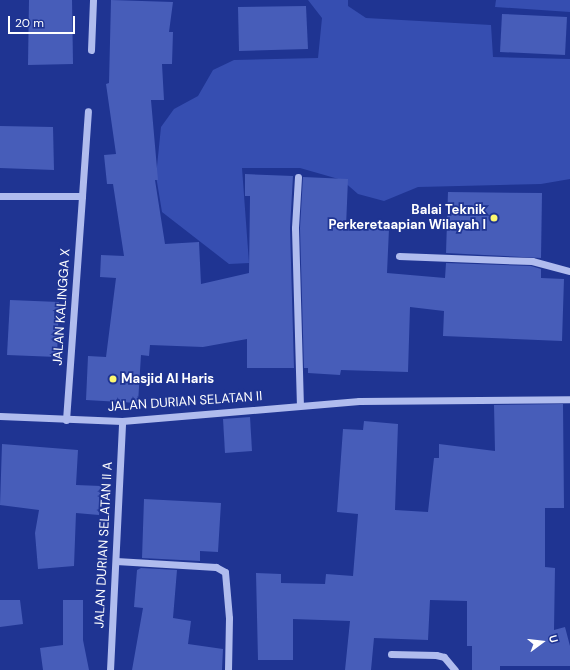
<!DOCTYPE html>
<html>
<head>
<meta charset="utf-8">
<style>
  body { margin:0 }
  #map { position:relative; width:570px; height:670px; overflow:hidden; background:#1f3492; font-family:"DM Sans",sans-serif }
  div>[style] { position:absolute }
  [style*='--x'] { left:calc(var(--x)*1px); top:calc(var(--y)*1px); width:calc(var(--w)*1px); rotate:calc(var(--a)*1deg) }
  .green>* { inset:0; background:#364eb1 }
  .building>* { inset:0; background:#475db9 }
  .minor>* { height:7px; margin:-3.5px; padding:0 3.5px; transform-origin:3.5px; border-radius:3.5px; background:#b0bcee }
  .dots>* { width:11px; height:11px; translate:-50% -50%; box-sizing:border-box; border:2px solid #1f3492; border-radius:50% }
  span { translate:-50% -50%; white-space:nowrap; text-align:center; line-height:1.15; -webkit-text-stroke:3.5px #1f3492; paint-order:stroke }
  .poi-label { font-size:13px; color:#fff; font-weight:700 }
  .right { translate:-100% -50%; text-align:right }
  .left { translate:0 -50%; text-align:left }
  .street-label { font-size:13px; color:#fff }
  .north { position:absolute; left:522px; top:622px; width:40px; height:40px; -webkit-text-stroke:3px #1f3492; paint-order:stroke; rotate:75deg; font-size:11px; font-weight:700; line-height:16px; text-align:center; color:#fff }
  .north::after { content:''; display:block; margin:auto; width:14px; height:18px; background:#fff; clip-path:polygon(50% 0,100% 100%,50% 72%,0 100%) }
  .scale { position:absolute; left:8px; top:16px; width:67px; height:18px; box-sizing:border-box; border:2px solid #fff; border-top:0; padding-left:5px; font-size:12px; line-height:14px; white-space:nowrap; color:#fff; -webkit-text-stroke:3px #1f3492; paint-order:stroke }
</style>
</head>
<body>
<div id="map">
  <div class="green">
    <i style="clip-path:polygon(308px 0,348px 0,348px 6px,366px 18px,491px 25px,493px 57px,570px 59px,570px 179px,541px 184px,418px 187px,384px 201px,358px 194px,342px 180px,300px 168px,242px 168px,249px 263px,229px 264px,162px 212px,156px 176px,161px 127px,174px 109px,198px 96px,213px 70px,234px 60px,318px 58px,322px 18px)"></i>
    <i style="clip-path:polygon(496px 0,570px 0,570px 12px,495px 7px)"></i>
  </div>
  <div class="building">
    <i style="clip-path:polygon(29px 0,72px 0,73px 64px,28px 65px)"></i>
    <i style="clip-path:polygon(111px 0,173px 2px,169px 32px,173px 32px,172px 64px,162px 64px,164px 100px,151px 100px,158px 180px,155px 180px,165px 244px,199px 242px,201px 284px,249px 273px,250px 196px,245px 196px,245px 174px,293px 176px,290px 228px,294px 368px,247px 368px,247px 339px,203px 347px,150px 345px,149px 356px,141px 355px,138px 403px,86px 400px,88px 356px,106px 357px,116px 278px,100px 277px,101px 255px,124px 256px,113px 184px,107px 184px,104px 155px,116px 154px,106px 84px,109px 83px)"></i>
    <i style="clip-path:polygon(306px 6px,308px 49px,239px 51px,238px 7px)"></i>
    <i style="clip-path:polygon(502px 14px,567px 17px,565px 55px,500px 52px)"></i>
    <i style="clip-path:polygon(0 126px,53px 127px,54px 170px,0 168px)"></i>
    <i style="clip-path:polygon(303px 177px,348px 179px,346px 227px,389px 229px,387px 273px,445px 278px,446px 263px,531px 266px,541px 269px,541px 278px,564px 279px,562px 341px,443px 336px,444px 311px,410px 307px,408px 372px,341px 370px,340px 375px,308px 373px,308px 368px,304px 368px,300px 228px)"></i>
    <i style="clip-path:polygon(448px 192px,542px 193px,541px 258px,446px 253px)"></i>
    <i style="clip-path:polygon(10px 300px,59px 302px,57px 357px,7px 355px)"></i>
    <i style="clip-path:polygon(563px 404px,564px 508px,545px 508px,545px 567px,555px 568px,554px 630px,565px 627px,570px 646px,570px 666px,500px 666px,500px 670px,472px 670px,472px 646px,467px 646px,467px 601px,430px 600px,428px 640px,374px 638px,371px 670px,345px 670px,350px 621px,293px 619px,293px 660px,258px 660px,256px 573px,281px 574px,281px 583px,325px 584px,326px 574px,353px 576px,358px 514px,337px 512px,343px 429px,363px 430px,364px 421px,398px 424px,395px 510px,428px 512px,434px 458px,439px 458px,439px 444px,495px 451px,494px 405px)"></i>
    <i style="clip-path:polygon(250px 417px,252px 451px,225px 453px,223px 419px)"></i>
    <i style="clip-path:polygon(2px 444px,78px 450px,76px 485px,101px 486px,99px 515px,76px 513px,74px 566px,38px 569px,35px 533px,39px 510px,0 505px)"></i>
    <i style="clip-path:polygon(144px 499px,221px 503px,218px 552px,200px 551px,200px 561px,142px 558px)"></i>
    <i style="clip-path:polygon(141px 568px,177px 570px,173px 618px,191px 621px,188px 644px,223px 649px,222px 670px,132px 670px,143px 608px,134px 607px,137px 570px)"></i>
    <i style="clip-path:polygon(0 600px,20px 600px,23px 624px,0 627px)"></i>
    <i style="clip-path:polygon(63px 600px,83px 600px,83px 640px,89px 670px,43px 670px,40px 648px,63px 645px)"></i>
  </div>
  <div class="minor">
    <i style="--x:91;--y:50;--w:50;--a:-87.7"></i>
    <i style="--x:298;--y:177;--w:51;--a:93.4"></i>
    <i style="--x:295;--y:228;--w:177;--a:88.4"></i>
    <i style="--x:0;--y:196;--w:82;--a:0"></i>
    <i style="--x:82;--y:196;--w:85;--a:-86"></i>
    <i style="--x:399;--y:256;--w:133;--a:2.2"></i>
    <i style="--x:532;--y:261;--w:39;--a:15"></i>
    <i style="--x:0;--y:416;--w:122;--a:2.3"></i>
    <i style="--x:122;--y:421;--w:238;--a:-4.8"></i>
    <i style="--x:359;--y:401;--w:211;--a:-0.5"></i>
    <i style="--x:66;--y:420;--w:225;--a:-85.9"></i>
    <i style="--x:116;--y:561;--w:100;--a:3.4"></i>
    <i style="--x:216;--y:567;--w:10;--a:29"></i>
    <i style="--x:225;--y:572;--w:46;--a:85"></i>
    <i style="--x:229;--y:618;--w:52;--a:91.1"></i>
    <i style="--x:391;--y:654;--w:45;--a:1.3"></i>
    <i style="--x:436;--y:655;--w:8;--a:14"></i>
    <i style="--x:444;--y:657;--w:17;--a:50"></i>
    <i style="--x:110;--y:670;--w:249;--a:-87.2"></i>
  </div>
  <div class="dots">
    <i style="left:494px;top:218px;background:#fcf770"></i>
    <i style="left:113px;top:379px;background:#fcf770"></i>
  </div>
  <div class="poi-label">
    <span class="right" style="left:486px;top:218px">Balai Teknik<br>Perkeretaapian Wilayah I</span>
    <span class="left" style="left:121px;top:379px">Masjid Al Haris</span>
  </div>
  <div class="street-label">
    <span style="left:62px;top:307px;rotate:-86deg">JALAN KALINGGA X</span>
    <span style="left:185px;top:402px;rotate:-4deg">JALAN DURIAN SELATAN II</span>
    <span style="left:104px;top:545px;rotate:-87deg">JALAN DURIAN SELATAN II A</span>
  </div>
  <div class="north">U</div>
  <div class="scale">20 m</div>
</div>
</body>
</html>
